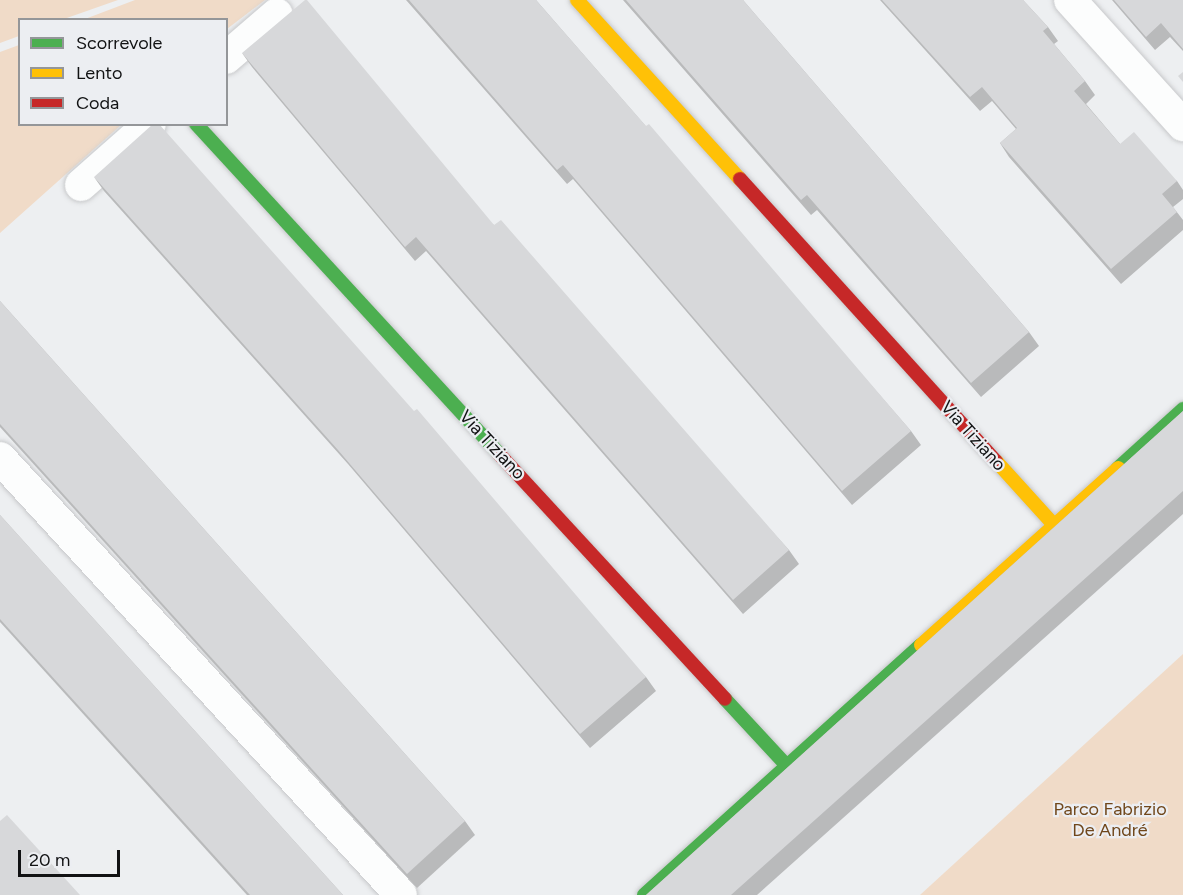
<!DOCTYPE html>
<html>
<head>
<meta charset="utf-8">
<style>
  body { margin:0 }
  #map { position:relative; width:1183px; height:895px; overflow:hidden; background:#edeff1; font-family:Figtree,sans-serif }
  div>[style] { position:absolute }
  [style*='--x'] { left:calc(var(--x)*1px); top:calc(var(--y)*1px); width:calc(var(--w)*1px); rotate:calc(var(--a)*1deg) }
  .green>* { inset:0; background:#f0dbc8 }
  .roads { filter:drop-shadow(0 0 2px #c7c8ca) drop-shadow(0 0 2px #c7c8ca) }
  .street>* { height:32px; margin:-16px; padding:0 16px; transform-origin:16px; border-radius:16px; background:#fcfdfd }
  .fast>* { height:14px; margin:-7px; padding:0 7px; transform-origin:7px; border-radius:7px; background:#4caf50 }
  .slow>* { height:14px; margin:-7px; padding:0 7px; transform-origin:7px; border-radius:7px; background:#ffc107 }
  .jam>* { height:14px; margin:-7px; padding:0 7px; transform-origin:7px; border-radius:7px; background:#c62828 }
  .wall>* { inset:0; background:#b9babb }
  .building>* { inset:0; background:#d7d8da }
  span { translate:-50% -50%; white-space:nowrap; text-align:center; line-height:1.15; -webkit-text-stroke:4.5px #eceef2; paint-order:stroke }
  .street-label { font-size:18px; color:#111213 }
  .park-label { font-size:18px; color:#70471b }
  .legend { position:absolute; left:18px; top:18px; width:210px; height:108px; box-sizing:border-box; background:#eceef2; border:2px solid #949699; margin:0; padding:8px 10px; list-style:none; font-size:18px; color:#111213 }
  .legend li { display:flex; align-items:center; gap:12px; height:30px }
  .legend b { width:30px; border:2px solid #949699 }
  .scale { position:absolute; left:18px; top:850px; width:102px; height:27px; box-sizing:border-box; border:3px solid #111213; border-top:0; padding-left:8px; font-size:18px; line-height:21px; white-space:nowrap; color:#111213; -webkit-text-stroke:4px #eceef2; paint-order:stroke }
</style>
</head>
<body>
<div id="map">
  <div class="green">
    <i style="clip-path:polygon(0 0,118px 0,64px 19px,20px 20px,19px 36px,0 43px)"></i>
    <i style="clip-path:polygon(135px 0,265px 0,227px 29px,226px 20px,85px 19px)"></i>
    <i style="clip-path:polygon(19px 45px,20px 124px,121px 125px,0 233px,0 52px)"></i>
    <i style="clip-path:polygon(1183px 654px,1183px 895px,920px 895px)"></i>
  </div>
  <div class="roads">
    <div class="street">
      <i style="--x:1070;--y:0;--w:169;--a:47.9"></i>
      <i style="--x:226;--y:58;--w:67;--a:-40.8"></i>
      <i style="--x:81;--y:185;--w:92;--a:-41.5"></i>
      <i style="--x:0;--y:458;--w:593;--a:47.46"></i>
    </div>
    <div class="fast">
      <i style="--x:196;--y:124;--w:448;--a:47.4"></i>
      <i style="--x:1118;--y:468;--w:88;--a:-42.2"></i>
      <i style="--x:725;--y:699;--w:91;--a:47.2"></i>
      <i style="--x:644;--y:895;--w:373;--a:-42.1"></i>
    </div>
    <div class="slow">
      <i style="--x:577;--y:0;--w:242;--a:47.7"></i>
      <i style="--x:996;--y:461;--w:86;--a:47.8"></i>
      <i style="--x:921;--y:645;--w:265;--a:-41.9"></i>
    </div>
    <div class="jam">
      <i style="--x:740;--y:179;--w:381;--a:47.8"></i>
      <i style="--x:499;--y:454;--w:333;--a:47.3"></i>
    </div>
  </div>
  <div class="wall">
    <i style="clip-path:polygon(406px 0,536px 0,911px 431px,921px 445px,852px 505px,573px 179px,567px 184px)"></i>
    <i style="clip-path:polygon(623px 0,743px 0,1029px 332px,1039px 346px,981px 397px,817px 210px,811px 215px)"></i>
    <i style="clip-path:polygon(880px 0,1023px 0,1048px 27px,1058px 41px,1054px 44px,1085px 81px,1095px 95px,1086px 104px,1120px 144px,1177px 181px,1183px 190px,1183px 199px,1173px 207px,1183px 220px,1183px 230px,1121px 284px,1009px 157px,1000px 143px,1016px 129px,992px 101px,980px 111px)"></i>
    <i style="clip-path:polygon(1112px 0,1183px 0,1183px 51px,1170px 37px,1155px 50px)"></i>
    <i style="clip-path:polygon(242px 53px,494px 225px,789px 550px,799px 564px,743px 614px,426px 251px,415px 261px,252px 67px)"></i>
    <i style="clip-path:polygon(94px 177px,646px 677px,656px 691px,590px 748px,348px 464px,104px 191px)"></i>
    <i style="clip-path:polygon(0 301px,465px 821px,475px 835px,417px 888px,0 427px)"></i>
    <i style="clip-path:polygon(1183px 411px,1183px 514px,757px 895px,646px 895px)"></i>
    <i style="clip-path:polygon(0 515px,343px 895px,247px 895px,0 622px)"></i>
  </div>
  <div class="building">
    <i style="clip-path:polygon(305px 0,307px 0,494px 225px,501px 220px,789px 550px,733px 600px,416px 237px,405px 247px,242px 53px)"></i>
    <i style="clip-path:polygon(409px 0,536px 0,646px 126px,649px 124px,911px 431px,842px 491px,563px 165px,557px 170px)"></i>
    <i style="clip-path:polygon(626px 0,743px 0,1029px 332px,971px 383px,807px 195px,801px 200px)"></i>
    <i style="clip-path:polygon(882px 0,1023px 0,1048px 27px,1043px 31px,1085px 81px,1074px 91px,1120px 144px,1134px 132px,1177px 181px,1162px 194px,1177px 212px,1111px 269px,1000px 143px,1017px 128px,982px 87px,970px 97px)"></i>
    <i style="clip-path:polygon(1114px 0,1183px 0,1183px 49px,1161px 23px,1146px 37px)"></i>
    <i style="clip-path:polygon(1183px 72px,1183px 82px,1178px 76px)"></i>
    <i style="clip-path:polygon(153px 124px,159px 124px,414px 411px,417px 409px,646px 677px,580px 734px,338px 450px,94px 177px)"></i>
    <i style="clip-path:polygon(0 301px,465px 821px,407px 874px,0 424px)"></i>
    <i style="clip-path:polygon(1183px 411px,1183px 491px,731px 895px,646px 895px)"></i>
    <i style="clip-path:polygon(0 515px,343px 895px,250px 895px,0 619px)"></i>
    <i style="clip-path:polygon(7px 815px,80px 895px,0 895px,0 821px)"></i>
  </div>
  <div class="street-label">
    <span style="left:973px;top:436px;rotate:48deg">Via Tiziano</span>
    <span style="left:492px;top:445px;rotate:47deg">Via Tiziano</span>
  </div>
  <div class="park-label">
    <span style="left:1110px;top:820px">Parco Fabrizio<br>De André</span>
  </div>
  <ul class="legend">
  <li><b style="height:8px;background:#4caf50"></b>Scorrevole</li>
  <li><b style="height:8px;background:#ffc107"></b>Lento</li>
  <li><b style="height:8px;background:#c62828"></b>Coda</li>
  </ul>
  <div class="scale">20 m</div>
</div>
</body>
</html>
